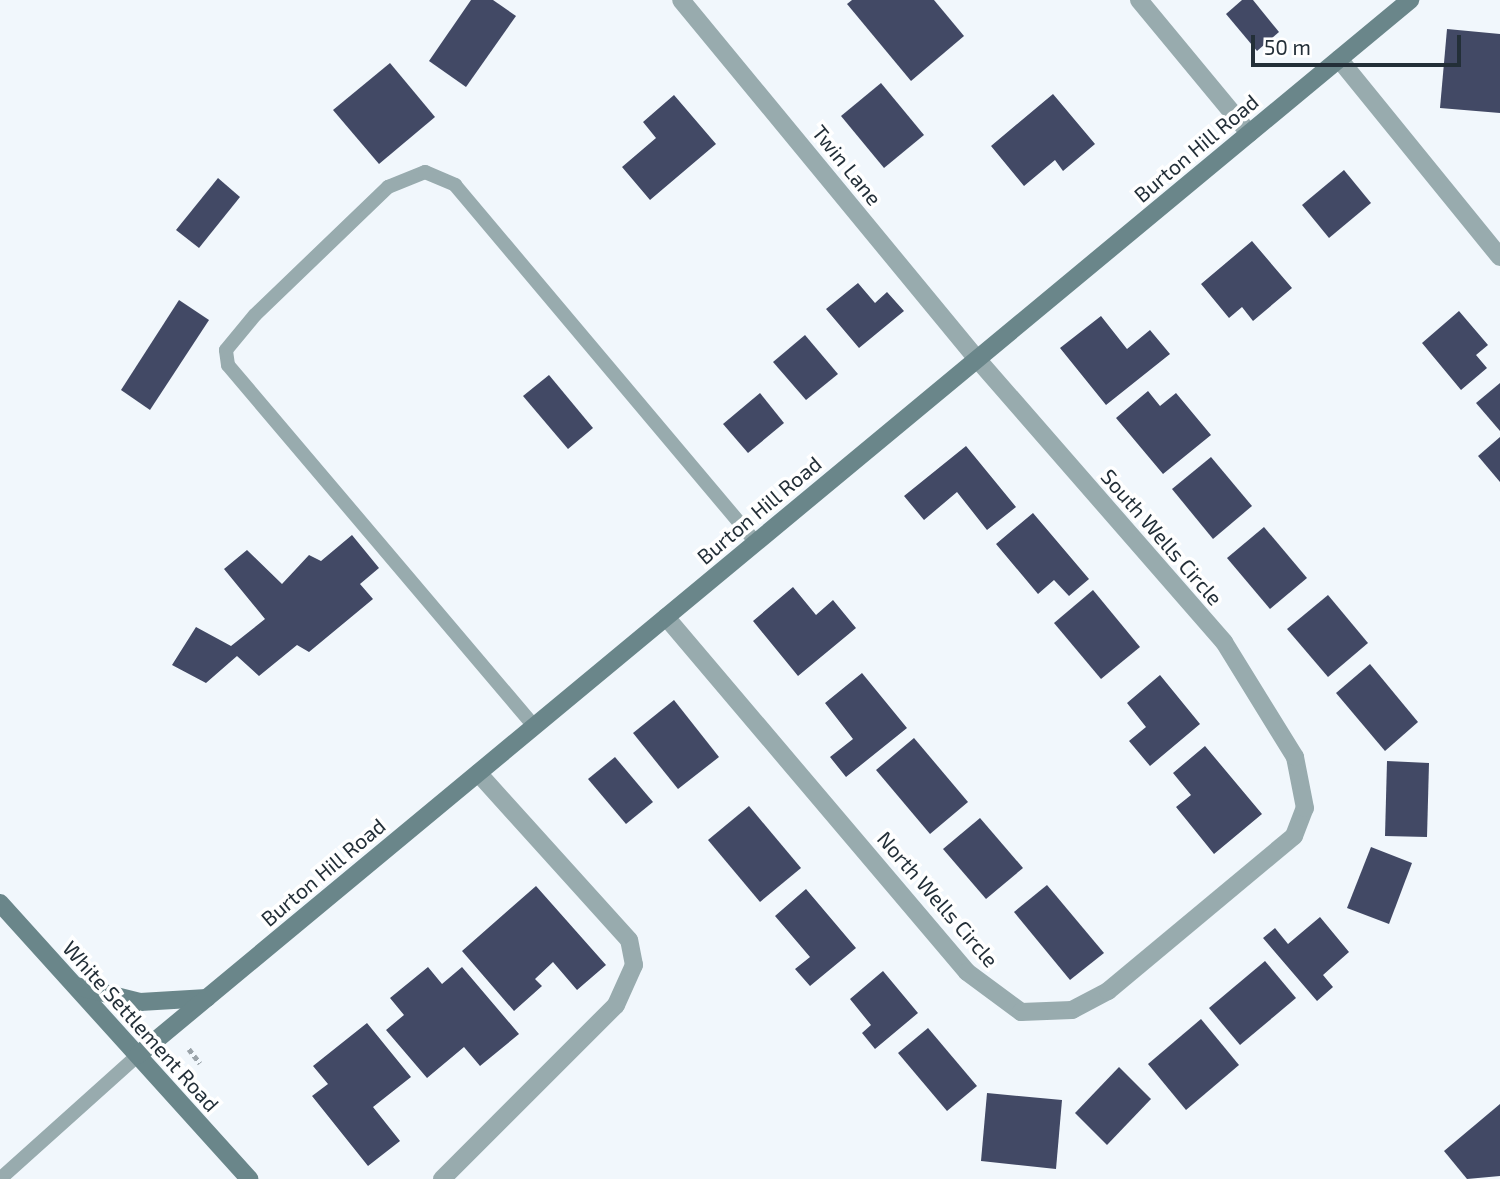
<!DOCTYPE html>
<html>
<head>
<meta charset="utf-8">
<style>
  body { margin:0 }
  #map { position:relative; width:1500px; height:1179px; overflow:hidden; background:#f1f7fc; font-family:"Exo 2",sans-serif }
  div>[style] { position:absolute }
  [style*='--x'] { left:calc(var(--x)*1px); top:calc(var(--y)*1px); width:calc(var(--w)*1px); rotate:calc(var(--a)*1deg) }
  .building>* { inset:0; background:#424965 }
  .path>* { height:4.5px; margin-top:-2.25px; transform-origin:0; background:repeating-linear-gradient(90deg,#9aa3a9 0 5px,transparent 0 8.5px) }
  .lane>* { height:14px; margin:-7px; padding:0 7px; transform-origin:7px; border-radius:7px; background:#98abae }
  .street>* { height:18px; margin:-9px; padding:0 9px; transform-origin:9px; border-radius:9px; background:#98abae }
  .secondary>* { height:18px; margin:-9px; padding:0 9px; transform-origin:9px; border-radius:9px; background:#6a868a }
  span { translate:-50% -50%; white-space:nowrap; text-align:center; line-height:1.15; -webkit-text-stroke:7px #fff; paint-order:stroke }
  .street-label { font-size:21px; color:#232f38 }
  .scale { position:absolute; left:1251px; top:35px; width:210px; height:32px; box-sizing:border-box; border:4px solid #232f38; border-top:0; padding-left:9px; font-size:21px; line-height:24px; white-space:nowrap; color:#232f38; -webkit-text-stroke:5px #fff; paint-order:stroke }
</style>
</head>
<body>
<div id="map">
  <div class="building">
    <i style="clip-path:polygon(471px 0,493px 0,516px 16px,466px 87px,429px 61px)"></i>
    <i style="clip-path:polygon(852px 0,934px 0,964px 36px,911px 81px,847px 4px)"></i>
    <i style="clip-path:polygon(1242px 0,1253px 0,1279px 32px,1257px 51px,1226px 14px)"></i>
    <i style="clip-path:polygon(1447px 29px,1500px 34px,1500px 113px,1440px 108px)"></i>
    <i style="clip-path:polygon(390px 63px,435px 117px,379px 164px,333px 110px)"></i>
    <i style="clip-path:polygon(881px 83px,924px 135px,884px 168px,841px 116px)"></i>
    <i style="clip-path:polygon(1053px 94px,1095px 144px,1063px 171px,1055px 160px,1024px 186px,991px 146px)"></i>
    <i style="clip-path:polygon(674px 95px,716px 144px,650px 200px,622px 167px,656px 138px,643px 122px)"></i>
    <i style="clip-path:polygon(1344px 170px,1371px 203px,1329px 238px,1302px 205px)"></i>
    <i style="clip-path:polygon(218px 178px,240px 197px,199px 248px,176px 230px)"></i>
    <i style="clip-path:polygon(1252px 241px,1292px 288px,1253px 321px,1242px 307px,1229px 318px,1201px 284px)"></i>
    <i style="clip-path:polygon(858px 283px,875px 303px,887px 292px,904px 311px,859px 348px,826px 309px)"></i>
    <i style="clip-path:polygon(179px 300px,209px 320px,150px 410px,121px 390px)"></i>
    <i style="clip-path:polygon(1459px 311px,1488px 345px,1476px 355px,1487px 368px,1461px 390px,1422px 343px)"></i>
    <i style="clip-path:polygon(1101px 316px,1127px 349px,1150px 330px,1170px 354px,1106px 405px,1060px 348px)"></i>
    <i style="clip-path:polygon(805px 335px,838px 374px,806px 400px,773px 362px)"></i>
    <i style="clip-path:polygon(549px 375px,593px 428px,568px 449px,523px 396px)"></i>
    <i style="clip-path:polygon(1500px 383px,1500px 431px,1476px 403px)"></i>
    <i style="clip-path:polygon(1148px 391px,1160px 406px,1176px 393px,1211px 435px,1163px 474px,1116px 418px)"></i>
    <i style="clip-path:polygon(760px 393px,784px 423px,748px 453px,723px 424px)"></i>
    <i style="clip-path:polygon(1500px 437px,1500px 482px,1478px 456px)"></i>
    <i style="clip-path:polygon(966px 446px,1016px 507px,987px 530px,957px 492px,924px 520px,904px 496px)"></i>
    <i style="clip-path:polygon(1211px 457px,1252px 506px,1213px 539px,1172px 489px)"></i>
    <i style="clip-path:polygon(1033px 513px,1089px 579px,1069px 596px,1054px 580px,1038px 594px,996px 544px)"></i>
    <i style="clip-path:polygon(1264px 527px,1307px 578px,1270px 609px,1227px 558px)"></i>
    <i style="clip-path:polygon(352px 535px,379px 568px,360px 584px,373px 599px,309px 652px,297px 645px,259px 676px,237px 656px,206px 683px,172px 665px,196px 627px,231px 646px,265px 619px,224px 569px,247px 550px,282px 584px,309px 555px,321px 561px)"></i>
    <i style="clip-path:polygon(793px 587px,816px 615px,833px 600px,856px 628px,798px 676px,753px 621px)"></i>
    <i style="clip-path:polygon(1093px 590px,1140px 647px,1101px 679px,1054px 623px)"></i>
    <i style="clip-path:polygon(1328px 595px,1368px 643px,1328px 677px,1287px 629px)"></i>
    <i style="clip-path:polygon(1370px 664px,1418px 722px,1385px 751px,1336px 693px)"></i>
    <i style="clip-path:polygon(862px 673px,907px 728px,846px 777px,830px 757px,853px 739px,825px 703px)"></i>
    <i style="clip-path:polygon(1160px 675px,1200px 724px,1150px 766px,1129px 741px,1146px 727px,1127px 703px)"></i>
    <i style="clip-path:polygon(674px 700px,719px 757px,678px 789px,633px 733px)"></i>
    <i style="clip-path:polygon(914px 738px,968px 802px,930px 834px,876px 770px)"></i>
    <i style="clip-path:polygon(1205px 746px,1262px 814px,1214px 854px,1176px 807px,1191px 795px,1173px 773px)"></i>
    <i style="clip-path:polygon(615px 757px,653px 802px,626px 824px,588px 779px)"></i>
    <i style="clip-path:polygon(1387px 761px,1429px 763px,1427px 837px,1385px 836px)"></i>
    <i style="clip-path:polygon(749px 806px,801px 868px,760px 902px,708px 840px)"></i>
    <i style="clip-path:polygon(980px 818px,1023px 868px,986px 899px,943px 849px)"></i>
    <i style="clip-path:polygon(1371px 847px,1412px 863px,1389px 924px,1347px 908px)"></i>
    <i style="clip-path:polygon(1047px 885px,1104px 953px,1070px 980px,1014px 912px)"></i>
    <i style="clip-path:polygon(536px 886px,606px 965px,577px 990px,553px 962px,535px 979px,542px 986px,514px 1011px,462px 951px)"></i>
    <i style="clip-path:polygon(806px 889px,856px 948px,810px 986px,795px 969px,810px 957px,775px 916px)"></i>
    <i style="clip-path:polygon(1320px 917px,1349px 952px,1323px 975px,1333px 987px,1317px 1001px,1263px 938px,1275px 928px,1288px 944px)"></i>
    <i style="clip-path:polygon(1265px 961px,1296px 998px,1240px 1045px,1209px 1008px)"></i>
    <i style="clip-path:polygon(428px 967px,442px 984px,462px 967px,519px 1034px,480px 1066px,464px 1047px,427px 1078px,386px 1030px,404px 1015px,390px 998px)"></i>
    <i style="clip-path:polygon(883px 971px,918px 1013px,875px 1049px,862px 1033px,871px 1025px,850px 999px)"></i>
    <i style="clip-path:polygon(1201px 1019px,1239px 1065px,1186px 1110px,1148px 1064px)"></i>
    <i style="clip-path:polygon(367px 1023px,411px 1077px,373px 1107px,400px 1141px,368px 1166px,312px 1096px,328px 1084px,313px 1066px)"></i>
    <i style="clip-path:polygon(928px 1028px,977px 1086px,947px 1111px,898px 1053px)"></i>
    <i style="clip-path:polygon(1119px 1067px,1151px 1099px,1107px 1145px,1075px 1113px)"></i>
    <i style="clip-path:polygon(987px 1093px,1062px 1100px,1056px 1169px,981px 1161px)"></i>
    <i style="clip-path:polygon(1500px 1104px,1500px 1176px,1467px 1179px,1444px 1151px)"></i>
  </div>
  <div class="path">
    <i style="--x:189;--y:1049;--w:18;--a:52"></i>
  </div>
  <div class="lane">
    <i style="--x:534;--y:726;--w:473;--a:-130.3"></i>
    <i style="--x:228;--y:365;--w:15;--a:-98"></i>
    <i style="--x:226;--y:350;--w:45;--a:-50.4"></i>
    <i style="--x:255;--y:315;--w:185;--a:-43.9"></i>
    <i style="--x:388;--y:187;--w:40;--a:-22"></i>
    <i style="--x:425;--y:172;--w:33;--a:23"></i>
    <i style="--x:455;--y:185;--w:467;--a:49.9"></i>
    <i style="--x:0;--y:1179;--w:186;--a:-41.9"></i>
  </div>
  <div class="street">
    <i style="--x:1139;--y:0;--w:173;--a:50.4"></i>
    <i style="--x:1339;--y:59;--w:255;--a:50.9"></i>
    <i style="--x:666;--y:617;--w:465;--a:49.7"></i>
    <i style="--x:967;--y:972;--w:67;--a:36.5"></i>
    <i style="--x:1021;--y:1012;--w:51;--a:-2.2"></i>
    <i style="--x:1072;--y:1010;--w:41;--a:-27.8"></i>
    <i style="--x:1108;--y:991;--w:242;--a:-39.8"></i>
    <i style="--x:1294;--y:836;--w:30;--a:-69"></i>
    <i style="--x:1305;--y:808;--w:52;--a:-101.1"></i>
    <i style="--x:1295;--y:757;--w:135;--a:-121.7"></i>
    <i style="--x:1224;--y:642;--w:376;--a:-131.1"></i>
    <i style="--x:977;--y:359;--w:465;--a:-129.5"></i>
    <i style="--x:442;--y:1179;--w:246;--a:-45"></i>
    <i style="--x:616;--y:1005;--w:44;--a:-65.8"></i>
    <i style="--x:634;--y:965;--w:25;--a:-101"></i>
    <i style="--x:629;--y:940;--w:225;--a:-132.1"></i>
  </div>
  <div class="secondary">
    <i style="--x:0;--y:903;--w:372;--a:47.9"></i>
    <i style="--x:76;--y:986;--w:66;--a:14"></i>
    <i style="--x:140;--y:1002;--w:67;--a:-3.4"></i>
    <i style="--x:138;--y:1055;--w:1653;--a:-39.67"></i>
  </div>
  <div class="street-label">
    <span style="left:1196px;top:148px;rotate:-40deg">Burton Hill Road</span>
    <span style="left:847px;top:165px;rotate:51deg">Twin Lane</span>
    <span style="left:759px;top:510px;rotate:-40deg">Burton Hill Road</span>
    <span style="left:1162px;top:537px;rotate:49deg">South Wells Circle</span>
    <span style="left:323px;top:872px;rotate:-40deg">Burton Hill Road</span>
    <span style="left:938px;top:899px;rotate:49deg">North Wells Circle</span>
    <span style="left:141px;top:1026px;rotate:48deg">White Settlement Road</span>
  </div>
  <div class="scale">50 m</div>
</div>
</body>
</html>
